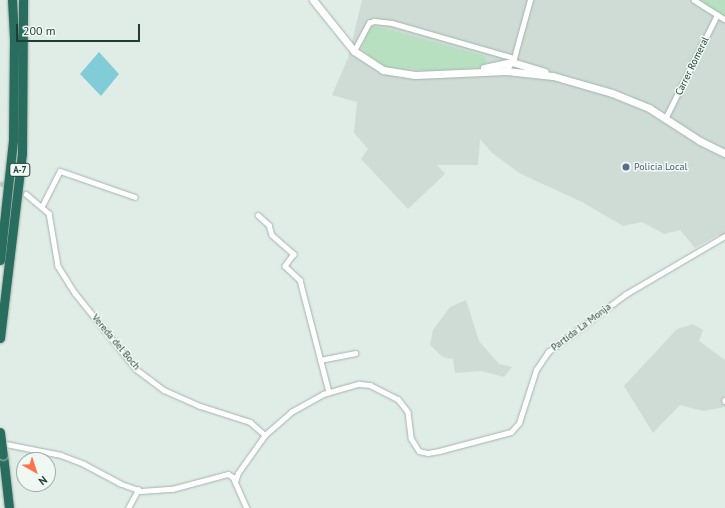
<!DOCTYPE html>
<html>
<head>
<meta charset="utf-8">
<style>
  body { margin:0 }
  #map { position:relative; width:725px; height:508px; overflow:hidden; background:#e0ece6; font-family:"PT Sans",sans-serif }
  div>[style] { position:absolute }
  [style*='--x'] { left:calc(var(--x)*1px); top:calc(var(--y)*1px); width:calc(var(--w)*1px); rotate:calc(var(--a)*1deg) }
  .built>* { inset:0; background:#cedcd5 }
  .green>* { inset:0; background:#b6e0c0 }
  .water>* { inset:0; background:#82ccd7 }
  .street-tunnel>* { height:4.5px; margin-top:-2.25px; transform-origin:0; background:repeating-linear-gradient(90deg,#b9c9c3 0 4.5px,transparent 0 6.5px) }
  .roads { filter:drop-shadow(0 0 1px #a2b4ad) drop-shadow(0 0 1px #a2b4ad) }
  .street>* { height:4.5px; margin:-2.25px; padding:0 2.25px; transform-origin:2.25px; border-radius:2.25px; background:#fff }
  .secondary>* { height:7px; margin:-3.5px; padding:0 3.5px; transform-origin:3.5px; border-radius:3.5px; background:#fff }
  .highway>* { height:9px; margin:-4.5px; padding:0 4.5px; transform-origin:4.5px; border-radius:4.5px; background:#286d5d }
  .bridges { filter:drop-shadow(0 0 1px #c0c9c6) drop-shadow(0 0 1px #c0c9c6) }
  .highway-bridge>* { height:9px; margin:-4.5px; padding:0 4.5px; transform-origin:4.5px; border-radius:4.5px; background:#286d5d }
  .dots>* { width:11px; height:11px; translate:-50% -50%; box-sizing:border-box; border:2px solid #f0f8f4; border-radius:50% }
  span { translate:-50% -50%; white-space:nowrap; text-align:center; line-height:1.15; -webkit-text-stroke:3px #f0f8f4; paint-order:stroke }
  .shield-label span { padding:1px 3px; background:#f0f8f4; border:1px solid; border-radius:3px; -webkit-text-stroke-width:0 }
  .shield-label { font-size:9px; color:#1f3e35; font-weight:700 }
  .street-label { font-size:10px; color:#1f3e35 }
  .service-label { font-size:10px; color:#4e5e75 }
  .left { translate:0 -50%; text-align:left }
  .north { position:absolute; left:16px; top:452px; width:40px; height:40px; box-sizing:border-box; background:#f0f8f4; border:1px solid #9caea8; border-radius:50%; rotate:141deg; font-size:11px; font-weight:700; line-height:16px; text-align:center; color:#1f3e35 }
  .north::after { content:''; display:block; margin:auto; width:14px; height:18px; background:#ff724b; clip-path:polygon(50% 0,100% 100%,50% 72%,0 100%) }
  .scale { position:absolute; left:16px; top:24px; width:124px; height:18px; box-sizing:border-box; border:2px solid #1f3e35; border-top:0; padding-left:5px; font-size:12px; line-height:14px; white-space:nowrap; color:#1f3e35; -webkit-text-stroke:3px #f0f8f4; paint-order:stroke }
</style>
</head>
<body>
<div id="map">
  <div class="built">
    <i style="clip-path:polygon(362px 0,698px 0,725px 17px,725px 238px,718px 235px,695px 248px,680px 230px,664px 234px,642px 222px,623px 226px,582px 202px,521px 174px,492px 153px,480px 139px,478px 165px,437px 165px,445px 174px,408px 209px,361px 159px,368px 149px,354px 133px,357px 102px,332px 95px,348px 58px)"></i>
    <i style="clip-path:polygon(466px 300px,479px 341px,499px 364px,512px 367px,504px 377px,481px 371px,455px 373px,453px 359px,443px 357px,430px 345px,433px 330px,450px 307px)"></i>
    <i style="clip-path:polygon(693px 324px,703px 330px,699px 341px,725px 360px,725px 407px,703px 411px,680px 405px,653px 433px,624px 386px,677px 329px)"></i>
  </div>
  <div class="green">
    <i style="clip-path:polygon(700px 0,725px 0,725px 17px,724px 17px)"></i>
    <i style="clip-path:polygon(376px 26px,484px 56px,487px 62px,480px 67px,432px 71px,387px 67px,372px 59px,362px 48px,370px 28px)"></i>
  </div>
  <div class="water">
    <i style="clip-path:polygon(99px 52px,119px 74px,101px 96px,80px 74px)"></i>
  </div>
  <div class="street-tunnel">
    <i style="--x:0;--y:183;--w:9;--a:21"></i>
  </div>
  <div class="roads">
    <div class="street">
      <i style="--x:694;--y:0;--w:36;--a:32"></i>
      <i style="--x:354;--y:51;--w:32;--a:-62"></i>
      <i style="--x:369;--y:23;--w:5;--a:-22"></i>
      <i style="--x:374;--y:21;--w:18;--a:6"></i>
      <i style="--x:392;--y:23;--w:127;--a:16"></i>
      <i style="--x:506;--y:71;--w:15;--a:-58"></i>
      <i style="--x:514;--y:58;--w:60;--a:-74.6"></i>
      <i style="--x:666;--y:117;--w:114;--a:-63.4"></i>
      <i style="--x:26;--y:194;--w:30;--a:40"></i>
      <i style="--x:49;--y:213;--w:54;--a:80.4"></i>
      <i style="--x:58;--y:266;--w:32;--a:58"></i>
      <i style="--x:75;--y:293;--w:97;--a:51.2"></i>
      <i style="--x:136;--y:369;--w:35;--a:37"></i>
      <i style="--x:164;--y:390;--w:39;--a:24"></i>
      <i style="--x:200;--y:406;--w:52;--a:17.7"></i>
      <i style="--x:250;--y:422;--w:20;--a:41"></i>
      <i style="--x:42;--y:206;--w:39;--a:-63"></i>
      <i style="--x:60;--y:171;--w:79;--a:19.1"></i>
      <i style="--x:258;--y:215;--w:15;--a:42"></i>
      <i style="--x:269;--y:225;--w:10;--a:73"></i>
      <i style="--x:272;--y:235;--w:29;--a:41"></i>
      <i style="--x:294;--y:254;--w:15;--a:127"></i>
      <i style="--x:285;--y:266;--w:21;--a:43"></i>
      <i style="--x:300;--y:280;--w:116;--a:75.5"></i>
      <i style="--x:320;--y:360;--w:36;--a:-11"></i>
      <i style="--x:725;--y:400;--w:1;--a:90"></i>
      <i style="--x:6;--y:444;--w:56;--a:11.3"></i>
      <i style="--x:61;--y:455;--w:25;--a:21"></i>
      <i style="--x:84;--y:464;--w:40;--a:28"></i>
      <i style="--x:119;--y:483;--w:23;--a:20"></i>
      <i style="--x:141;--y:491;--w:31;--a:-4"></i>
      <i style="--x:172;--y:489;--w:58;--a:-15"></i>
      <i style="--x:228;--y:474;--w:6;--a:31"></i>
      <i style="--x:233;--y:477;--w:34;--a:66"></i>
      <i style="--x:235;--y:482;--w:9;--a:-72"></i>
      <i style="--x:238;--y:473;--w:47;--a:-54.6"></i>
      <i style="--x:265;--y:435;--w:35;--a:-41"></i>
      <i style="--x:291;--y:412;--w:37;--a:-29"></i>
      <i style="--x:323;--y:394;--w:37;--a:-16"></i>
      <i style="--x:359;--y:384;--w:11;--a:5"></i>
      <i style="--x:370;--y:385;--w:31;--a:27"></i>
      <i style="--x:398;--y:399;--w:16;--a:52"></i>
      <i style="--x:408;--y:412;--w:26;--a:83"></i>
      <i style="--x:411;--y:438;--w:15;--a:58"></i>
      <i style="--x:419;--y:451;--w:9;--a:13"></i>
      <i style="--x:428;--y:453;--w:11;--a:-10"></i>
      <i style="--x:439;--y:451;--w:74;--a:-14.8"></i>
      <i style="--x:511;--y:432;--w:12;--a:-48"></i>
      <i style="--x:519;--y:423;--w:56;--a:-72.2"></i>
      <i style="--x:536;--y:370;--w:22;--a:-56"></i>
      <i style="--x:548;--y:352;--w:97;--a:-36.6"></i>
      <i style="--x:626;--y:294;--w:115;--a:-30.4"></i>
      <i style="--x:128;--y:508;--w:21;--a:-61"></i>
    </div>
    <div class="secondary">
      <i style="--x:313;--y:0;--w:65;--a:51.2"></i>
      <i style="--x:354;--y:51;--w:35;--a:33"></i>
      <i style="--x:383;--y:70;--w:32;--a:9"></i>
      <i style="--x:415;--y:75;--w:91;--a:-2.5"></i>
      <i style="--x:506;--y:71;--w:47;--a:6.1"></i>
      <i style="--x:553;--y:76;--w:61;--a:16.1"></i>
      <i style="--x:612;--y:93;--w:40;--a:22"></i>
      <i style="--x:649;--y:108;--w:61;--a:32.9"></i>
      <i style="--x:700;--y:141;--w:28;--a:26"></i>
      <i style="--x:484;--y:68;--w:29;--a:-12"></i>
      <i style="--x:512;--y:62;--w:34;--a:17"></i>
    </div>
    <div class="highway">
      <i style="--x:0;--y:260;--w:121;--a:-83.8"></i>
      <i style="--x:13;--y:140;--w:102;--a:-89.4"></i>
      <i style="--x:14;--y:38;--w:38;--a:-93"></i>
      <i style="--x:0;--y:338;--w:186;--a:-83.2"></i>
      <i style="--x:22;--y:153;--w:153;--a:-89.6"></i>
      <i style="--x:3;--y:455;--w:53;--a:83.5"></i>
    </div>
  </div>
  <div class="bridges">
    <div class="highway-bridge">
      <i style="--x:0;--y:432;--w:23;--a:83"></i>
    </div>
  </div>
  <div class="dots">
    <i style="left:626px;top:167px;background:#5c6f8a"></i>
  </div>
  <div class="shield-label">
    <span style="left:20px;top:170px">A-7</span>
  </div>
  <div class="street-label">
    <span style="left:692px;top:66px;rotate:-64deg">Carrer Romeral</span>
    <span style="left:581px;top:327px;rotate:-37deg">Partida La Monja</span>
    <span style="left:116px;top:342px;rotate:50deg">Vereda del Boch</span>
  </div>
  <div class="service-label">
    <span class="left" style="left:634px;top:167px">Policia Local</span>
  </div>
  <div class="north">N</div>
  <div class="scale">200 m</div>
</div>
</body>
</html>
